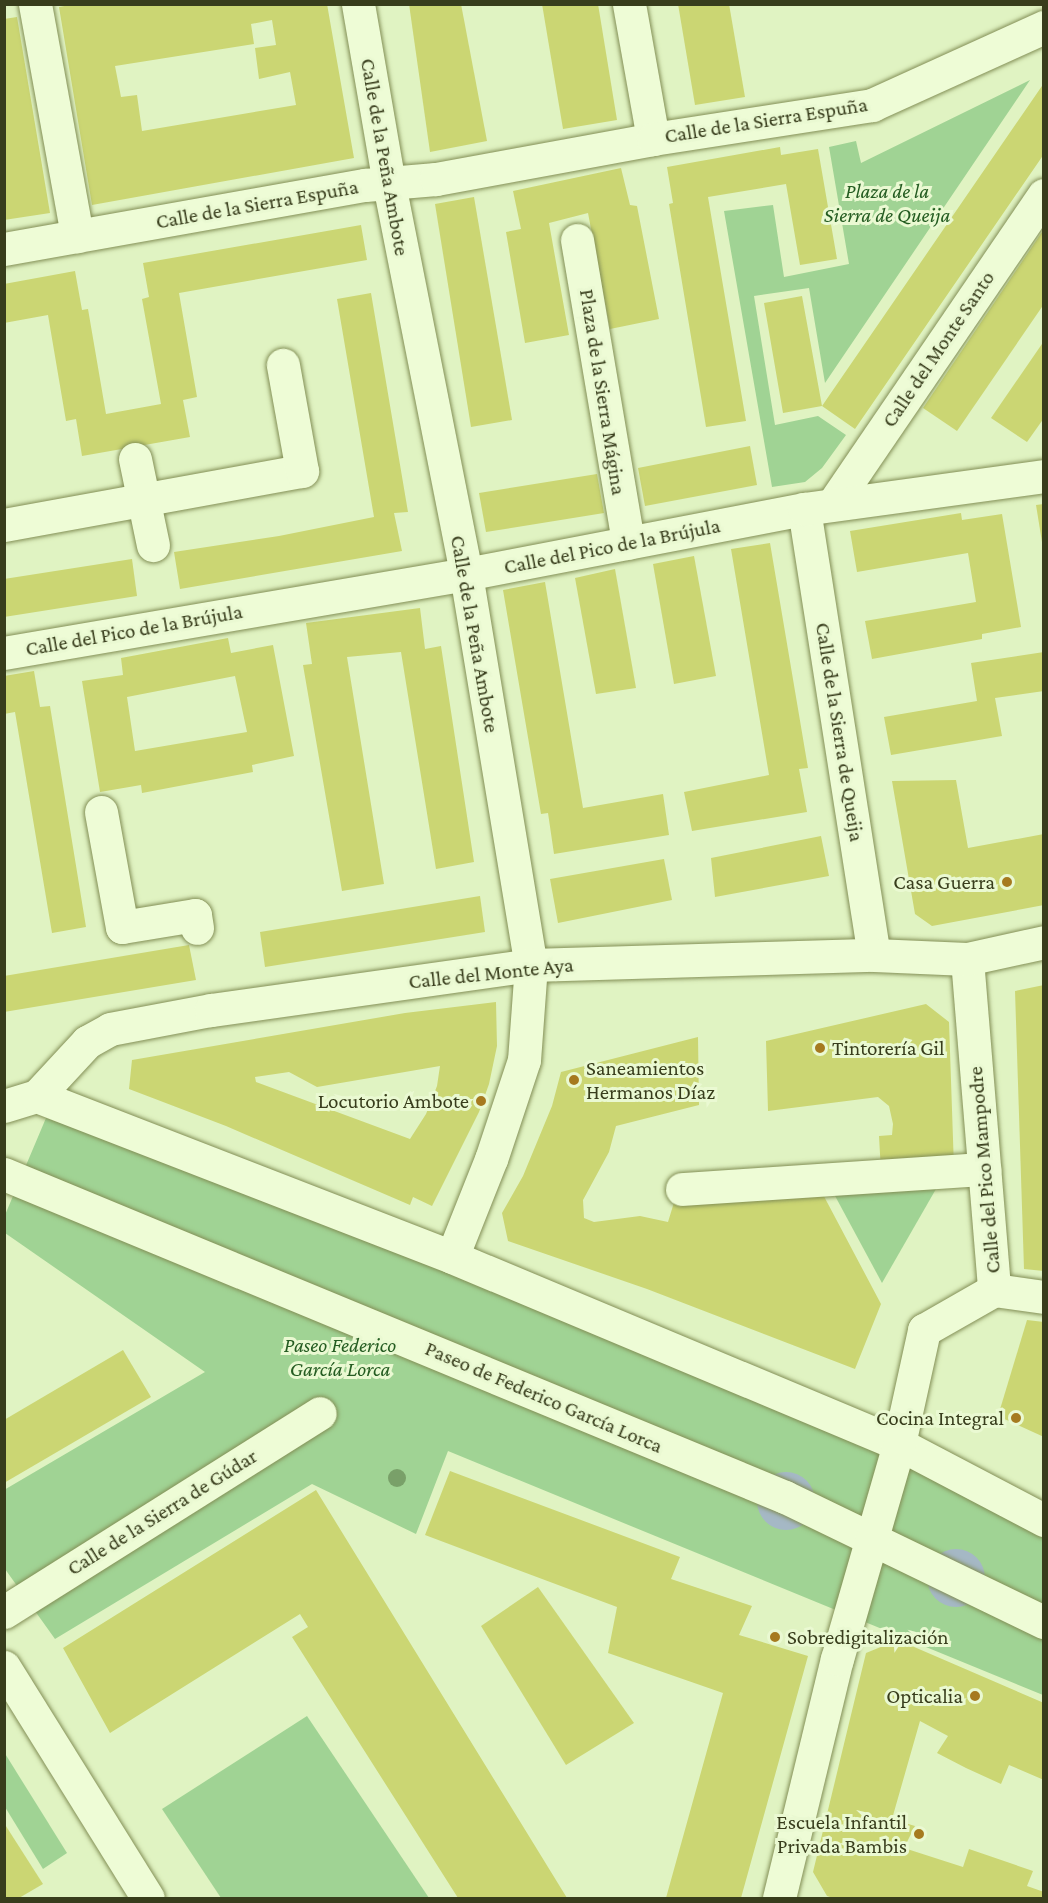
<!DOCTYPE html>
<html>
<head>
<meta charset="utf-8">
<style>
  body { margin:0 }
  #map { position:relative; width:1048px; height:1903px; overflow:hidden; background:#e0f3c2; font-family:"Crimson Pro",serif }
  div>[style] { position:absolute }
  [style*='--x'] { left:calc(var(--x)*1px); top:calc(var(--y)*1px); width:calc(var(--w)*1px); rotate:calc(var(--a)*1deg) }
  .green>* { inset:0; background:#a0d394 }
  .water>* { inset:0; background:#a5b8c5 }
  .round { border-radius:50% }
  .building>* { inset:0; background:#cbd673 }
  .roads { filter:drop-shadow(0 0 2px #838f56) drop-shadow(0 0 2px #838f56) }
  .minor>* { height:33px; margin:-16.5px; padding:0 16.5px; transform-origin:16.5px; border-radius:16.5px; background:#eefcd6 }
  .trees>* { width:18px; height:18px; margin:-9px; border-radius:50%; background:#79a069 }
  .dots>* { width:16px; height:16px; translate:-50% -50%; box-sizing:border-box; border:3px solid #eaf9d2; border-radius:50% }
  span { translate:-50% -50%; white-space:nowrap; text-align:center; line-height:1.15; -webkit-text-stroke:6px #eaf9d2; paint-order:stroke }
  .street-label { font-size:21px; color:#383d1c }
  .park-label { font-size:21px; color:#245c21; font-style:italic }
  .poi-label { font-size:21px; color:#383d1c }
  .right { translate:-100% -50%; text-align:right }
  .left { translate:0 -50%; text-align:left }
  .frame { position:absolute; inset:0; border:6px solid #383d1c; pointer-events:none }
</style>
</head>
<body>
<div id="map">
  <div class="green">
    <i style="clip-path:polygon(1030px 80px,825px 383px,809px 288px,754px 296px,775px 425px,818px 416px,846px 435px,822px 468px,805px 482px,772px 487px,724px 211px,773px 205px,784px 277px,849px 264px,829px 147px,856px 141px,861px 163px)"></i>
    <i style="clip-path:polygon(46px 1118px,452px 1257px,1043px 1520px,1043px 1695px,448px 1451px,416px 1534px,312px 1484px,55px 1639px,5px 1569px,4px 1490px,205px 1372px,5px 1233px,5px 1215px)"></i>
    <i style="clip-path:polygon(936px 1189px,882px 1283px,834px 1194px)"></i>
    <i style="clip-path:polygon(307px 1716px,429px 1898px,221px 1898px,162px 1809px)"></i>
    <i style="clip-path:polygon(4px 1752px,67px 1853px,43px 1869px,5px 1807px)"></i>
  </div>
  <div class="water">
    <i class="round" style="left:757px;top:1472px;width:58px;height:58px"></i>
    <i class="round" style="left:927px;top:1549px;width:58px;height:58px"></i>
  </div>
  <div class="building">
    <i style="clip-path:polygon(evenodd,75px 4px,327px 4px,354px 158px,92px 205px,59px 7px,75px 4px,272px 20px,276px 45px,255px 48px,259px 79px,290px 72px,296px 105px,142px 131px,137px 95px,121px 97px,115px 66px,254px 44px,251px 24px,272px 20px)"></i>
    <i style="clip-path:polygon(409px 4px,461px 4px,487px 141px,430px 152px)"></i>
    <i style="clip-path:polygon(542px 4px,598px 4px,617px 120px,563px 129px)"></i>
    <i style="clip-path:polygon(678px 4px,729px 4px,745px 97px,695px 105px)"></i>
    <i style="clip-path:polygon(17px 17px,50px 213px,4px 220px,4px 19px)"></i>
    <i style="clip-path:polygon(1044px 83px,1044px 154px,855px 429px,822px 406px,783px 413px,764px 303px,802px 296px,822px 406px)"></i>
    <i style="clip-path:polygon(780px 147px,781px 155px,818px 149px,837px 259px,800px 265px,786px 184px,708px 197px,746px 421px,706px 427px,669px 204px,673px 203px,667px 167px)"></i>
    <i style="clip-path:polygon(621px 168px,630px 205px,637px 206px,659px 319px,610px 329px,588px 213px,549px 223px,569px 335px,525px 343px,506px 232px,521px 229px,513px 191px)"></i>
    <i style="clip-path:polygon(474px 197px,512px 420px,471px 427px,435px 204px)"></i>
    <i style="clip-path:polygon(361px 225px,367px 260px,179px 293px,197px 397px,183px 400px,190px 437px,82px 456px,76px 419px,66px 421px,48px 315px,4px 323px,4px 284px,75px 271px,82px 310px,88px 309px,106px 414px,161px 404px,142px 299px,149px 297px,143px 263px)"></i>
    <i style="clip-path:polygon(1044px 229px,1044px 304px,957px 431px,923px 408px)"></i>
    <i style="clip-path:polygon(371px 293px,408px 512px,394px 513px,402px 551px,180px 589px,174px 552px,279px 536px,374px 517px,337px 299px)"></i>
    <i style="clip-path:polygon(1044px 341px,1044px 418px,1027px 442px,991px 418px)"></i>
    <i style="clip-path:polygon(750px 446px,757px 485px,645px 506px,638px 468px)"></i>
    <i style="clip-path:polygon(597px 474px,604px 513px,486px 532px,479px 493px)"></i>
    <i style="clip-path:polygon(1044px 504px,1044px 542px,1042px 542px,1036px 505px)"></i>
    <i style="clip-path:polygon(961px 513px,962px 520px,1002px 514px,1021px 627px,982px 634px,982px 639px,872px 659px,865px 621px,976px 602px,968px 553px,857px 572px,850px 531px)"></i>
    <i style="clip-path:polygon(770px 543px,808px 768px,799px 769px,807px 812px,692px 831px,684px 792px,769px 775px,731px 549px)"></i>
    <i style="clip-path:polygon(694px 556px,716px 676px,674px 684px,653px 564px)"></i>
    <i style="clip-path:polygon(132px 559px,137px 596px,4px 617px,4px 579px)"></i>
    <i style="clip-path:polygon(615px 569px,636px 688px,596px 694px,575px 578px)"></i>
    <i style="clip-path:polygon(545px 582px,583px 808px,663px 794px,669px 835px,554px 854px,548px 813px,541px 814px,503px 590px)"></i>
    <i style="clip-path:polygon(420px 608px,425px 649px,441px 646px,474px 862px,436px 869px,401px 652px,347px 657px,384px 884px,342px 891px,303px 665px,312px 664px,306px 623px)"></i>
    <i style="clip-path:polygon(evenodd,228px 638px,231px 653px,273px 645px,294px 756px,252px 765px,253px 772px,142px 793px,141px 785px,100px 792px,82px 681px,123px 675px,121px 658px,228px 638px,235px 676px,247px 732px,135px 751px,127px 697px,235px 676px)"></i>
    <i style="clip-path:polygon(1044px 652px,1044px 691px,995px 698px,1002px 736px,891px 755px,884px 717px,977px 701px,971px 663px)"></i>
    <i style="clip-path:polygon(34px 671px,40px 707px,50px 706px,86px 927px,52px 933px,15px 712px,4px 714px,4px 676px)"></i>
    <i style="clip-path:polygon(956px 780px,968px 848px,1044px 834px,1044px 905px,932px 926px,915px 914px,892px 781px)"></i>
    <i style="clip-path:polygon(821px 836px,829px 876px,715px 897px,711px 858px)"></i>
    <i style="clip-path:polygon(664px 859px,672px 900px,558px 923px,550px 879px)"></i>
    <i style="clip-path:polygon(480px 896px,485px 932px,265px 967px,260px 932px)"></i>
    <i style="clip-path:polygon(189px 945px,196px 980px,4px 1012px,4px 976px)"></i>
    <i style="clip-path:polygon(1044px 985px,1044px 1271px,1024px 1269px,1015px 991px)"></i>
    <i style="clip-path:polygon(evenodd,496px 1002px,497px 1046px,489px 1084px,479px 1112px,432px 1206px,413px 1197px,410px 1205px,226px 1126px,129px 1089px,132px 1060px,405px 1013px,496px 1002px,440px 1066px,437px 1086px,426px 1114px,410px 1139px,256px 1082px,255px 1077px,289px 1072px,317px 1087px,440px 1066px)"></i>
    <i style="clip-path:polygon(926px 1004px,949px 1022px,954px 1168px,881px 1172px,879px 1136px,892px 1135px,893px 1124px,889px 1106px,878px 1097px,768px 1111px,766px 1041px)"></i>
    <i style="clip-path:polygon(698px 1037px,699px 1105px,616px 1126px,609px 1152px,583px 1200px,584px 1218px,594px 1222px,640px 1216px,668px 1222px,676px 1196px,818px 1185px,881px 1304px,855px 1369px,647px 1289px,508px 1241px,502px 1213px,523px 1176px,552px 1106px,561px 1072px)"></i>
    <i style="clip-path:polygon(1027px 1320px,1044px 1322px,1044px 1437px,998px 1416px)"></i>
    <i style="clip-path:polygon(123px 1350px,151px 1397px,4px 1483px,4px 1420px)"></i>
    <i style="clip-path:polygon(450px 1471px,680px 1557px,671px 1579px,752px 1606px,739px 1635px,808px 1656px,741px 1898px,666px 1898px,723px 1693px,608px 1653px,617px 1607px,425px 1535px)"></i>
    <i style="clip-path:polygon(316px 1490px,567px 1898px,458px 1898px,292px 1637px,308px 1627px,300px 1614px,110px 1733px,63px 1648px)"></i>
    <i style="clip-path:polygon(538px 1587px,634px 1723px,566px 1765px,481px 1626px)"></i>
    <i style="clip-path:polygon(898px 1640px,1044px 1703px,1044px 1780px,1009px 1765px,1001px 1784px,966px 1768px,937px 1753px,948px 1736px,920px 1721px,892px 1819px,915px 1826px,904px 1848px,963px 1867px,969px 1849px,1033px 1871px,1027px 1886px,1044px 1892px,1044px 1898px,833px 1898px,827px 1896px,813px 1872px,866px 1653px)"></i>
    <i style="clip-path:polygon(4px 1823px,43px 1884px,19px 1898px,4px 1898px)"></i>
  </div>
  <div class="roads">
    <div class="minor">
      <i style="--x:35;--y:4;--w:236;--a:79.7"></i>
      <i style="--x:358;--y:4;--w:183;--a:80.2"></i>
      <i style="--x:389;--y:184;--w:398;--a:78.8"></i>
      <i style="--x:466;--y:574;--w:396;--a:80.6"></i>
      <i style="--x:531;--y:965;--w:95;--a:94.2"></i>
      <i style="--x:524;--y:1060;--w:104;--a:108.4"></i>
      <i style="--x:491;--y:1159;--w:105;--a:111.7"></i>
      <i style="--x:629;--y:4;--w:137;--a:79.9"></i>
      <i style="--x:577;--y:240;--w:307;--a:80.4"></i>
      <i style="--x:4;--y:249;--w:367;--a:-10.1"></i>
      <i style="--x:365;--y:185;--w:71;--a:-4.8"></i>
      <i style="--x:436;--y:179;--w:221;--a:-10.4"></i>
      <i style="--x:653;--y:139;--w:222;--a:-8.8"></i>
      <i style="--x:872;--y:105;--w:189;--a:-24.4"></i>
      <i style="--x:135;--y:459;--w:88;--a:78.2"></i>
      <i style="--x:833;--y:504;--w:374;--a:-55.7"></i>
      <i style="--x:804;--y:509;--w:451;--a:81.1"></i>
      <i style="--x:4;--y:525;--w:303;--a:-10.3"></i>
      <i style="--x:302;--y:471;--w:108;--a:-100.2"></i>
      <i style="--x:4;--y:653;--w:469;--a:-9.7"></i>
      <i style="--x:466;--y:574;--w:344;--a:-10.9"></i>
      <i style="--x:804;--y:509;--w:242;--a:-7.8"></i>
      <i style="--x:101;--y:812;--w:117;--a:79.7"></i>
      <i style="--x:122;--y:927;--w:74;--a:-9.3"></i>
      <i style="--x:195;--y:915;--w:13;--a:81"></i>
      <i style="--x:967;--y:959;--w:332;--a:85.3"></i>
      <i style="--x:37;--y:1096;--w:445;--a:21.2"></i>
      <i style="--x:452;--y:1257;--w:485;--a:22.7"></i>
      <i style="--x:899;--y:1444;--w:164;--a:27.7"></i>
      <i style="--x:4;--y:1106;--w:34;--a:-17"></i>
      <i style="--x:37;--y:1096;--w:74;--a:-47.2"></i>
      <i style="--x:87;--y:1042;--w:26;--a:-29"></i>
      <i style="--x:110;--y:1029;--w:103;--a:-10.7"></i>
      <i style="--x:211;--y:1010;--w:323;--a:-8"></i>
      <i style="--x:531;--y:965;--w:343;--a:-1.7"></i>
      <i style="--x:874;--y:955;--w:93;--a:2.5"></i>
      <i style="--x:967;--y:959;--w:79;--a:-12.4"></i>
      <i style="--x:4;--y:1174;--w:845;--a:22.47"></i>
      <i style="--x:785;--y:1497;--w:288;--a:25.8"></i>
      <i style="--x:682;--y:1189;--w:303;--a:-3.8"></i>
      <i style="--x:994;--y:1290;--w:50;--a:8"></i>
      <i style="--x:4;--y:1612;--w:373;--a:-32.2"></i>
      <i style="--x:4;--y:1667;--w:272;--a:58.1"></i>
      <i style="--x:779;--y:1898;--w:246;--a:-76.4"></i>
      <i style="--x:837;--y:1659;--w:224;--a:-73.9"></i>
      <i style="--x:899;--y:1444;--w:117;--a:-77.6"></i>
      <i style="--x:924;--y:1330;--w:81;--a:-29.7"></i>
    </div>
  </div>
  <div class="trees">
    <i style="left:397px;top:1478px"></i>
  </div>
  <div class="dots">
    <i style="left:1007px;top:882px;background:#a67a1f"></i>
    <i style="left:820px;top:1048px;background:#a67a1f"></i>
    <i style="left:574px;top:1080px;background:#a67a1f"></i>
    <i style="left:481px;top:1101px;background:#a67a1f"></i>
    <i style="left:1016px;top:1418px;background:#a67a1f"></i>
    <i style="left:775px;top:1637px;background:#a67a1f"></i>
    <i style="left:975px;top:1696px;background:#a67a1f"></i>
    <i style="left:919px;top:1834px;background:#a67a1f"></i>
  </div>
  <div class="street-label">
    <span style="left:766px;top:120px;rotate:-9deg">Calle de la Sierra Espuña</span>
    <span style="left:385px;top:157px;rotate:80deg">Calle de la Peña Ambote</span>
    <span style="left:257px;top:204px;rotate:-10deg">Calle de la Sierra Espuña</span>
    <span style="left:938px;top:349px;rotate:-56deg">Calle del Monte Santo</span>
    <span style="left:603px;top:392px;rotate:81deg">Plaza de la Sierra Mágina</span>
    <span style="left:612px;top:546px;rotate:-11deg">Calle del Pico de la Brújula</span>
    <span style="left:134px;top:630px;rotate:-10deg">Calle del Pico de la Brújula</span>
    <span style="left:475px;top:634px;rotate:80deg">Calle de la Peña Ambote</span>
    <span style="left:840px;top:732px;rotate:81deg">Calle de la Sierra de Queija</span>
    <span style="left:491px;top:973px;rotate:-6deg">Calle del Monte Aya</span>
    <span style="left:984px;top:1170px;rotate:-95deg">Calle del Pico Mampodre</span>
    <span style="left:544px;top:1397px;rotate:23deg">Paseo de Federico García Lorca</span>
    <span style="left:162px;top:1512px;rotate:-32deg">Calle de la Sierra de Gúdar</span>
  </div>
  <div class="park-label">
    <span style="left:887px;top:203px">Plaza de la<br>Sierra de Queija</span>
    <span style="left:340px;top:1357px">Paseo Federico<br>García Lorca</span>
  </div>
  <div class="poi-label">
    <span class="right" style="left:995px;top:882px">Casa Guerra</span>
    <span class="left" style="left:832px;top:1048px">Tintorería Gil</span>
    <span class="left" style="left:586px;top:1080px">Saneamientos<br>Hermanos Díaz</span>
    <span class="right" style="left:469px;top:1101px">Locutorio Ambote</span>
    <span class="right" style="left:1004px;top:1418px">Cocina Integral</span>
    <span class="left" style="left:787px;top:1637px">Sobredigitalización</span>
    <span class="right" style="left:963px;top:1696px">Opticalia</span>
    <span class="right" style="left:907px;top:1834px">Escuela Infantil<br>Privada Bambis</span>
  </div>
  <div class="frame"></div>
</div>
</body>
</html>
